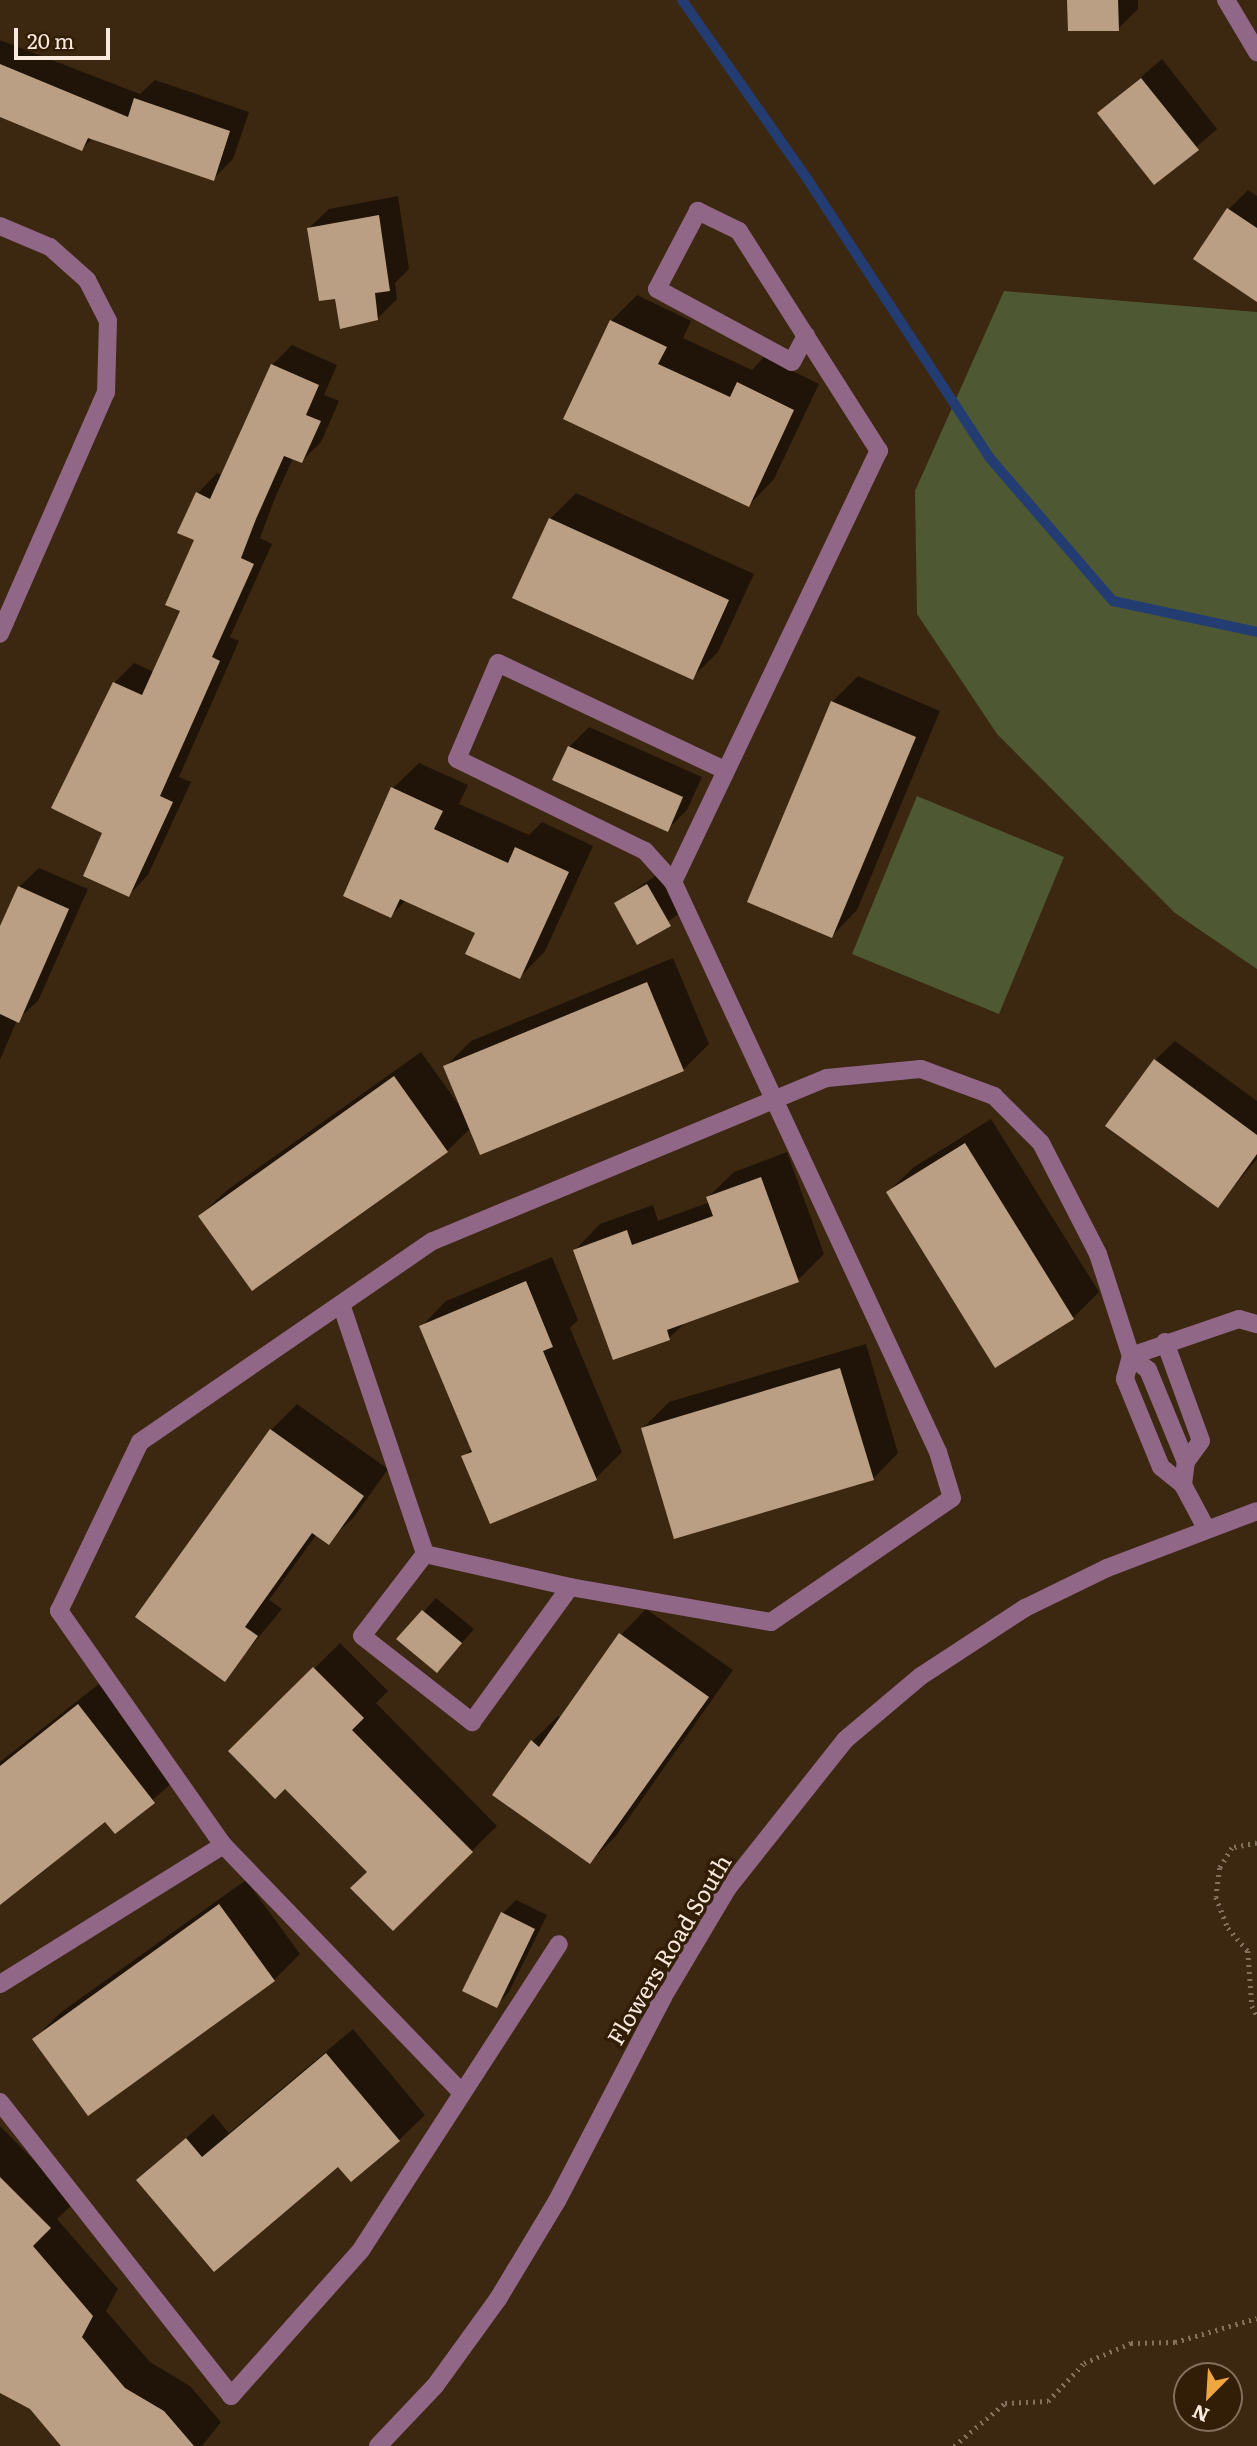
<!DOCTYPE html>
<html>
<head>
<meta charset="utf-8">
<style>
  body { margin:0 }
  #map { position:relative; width:1257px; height:2446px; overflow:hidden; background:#3c2710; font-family:Literata,serif }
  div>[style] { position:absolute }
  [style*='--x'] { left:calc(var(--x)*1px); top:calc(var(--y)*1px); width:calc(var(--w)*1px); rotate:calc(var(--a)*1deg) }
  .green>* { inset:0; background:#4e5933 }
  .shadow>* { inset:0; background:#0007 }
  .stream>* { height:10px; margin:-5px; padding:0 5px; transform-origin:5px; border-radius:5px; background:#233c71 }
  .building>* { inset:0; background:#ba9f85 }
  .path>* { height:4.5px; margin-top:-2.25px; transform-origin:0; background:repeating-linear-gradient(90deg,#83715d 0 2px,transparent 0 7px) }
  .minor>* { height:18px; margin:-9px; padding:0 9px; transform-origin:9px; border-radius:9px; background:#916788 }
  span { translate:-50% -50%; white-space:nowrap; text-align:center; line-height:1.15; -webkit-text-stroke:7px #321d06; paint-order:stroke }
  .street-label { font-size:23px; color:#f9eadd }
  .north { position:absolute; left:1173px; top:2362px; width:70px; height:70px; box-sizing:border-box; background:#321d06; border:2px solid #826f5c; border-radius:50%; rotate:204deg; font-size:19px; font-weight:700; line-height:28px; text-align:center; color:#f9eadd }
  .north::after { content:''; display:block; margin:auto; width:24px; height:32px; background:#f0a63f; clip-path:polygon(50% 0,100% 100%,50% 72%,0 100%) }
  .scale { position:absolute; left:14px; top:28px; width:96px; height:32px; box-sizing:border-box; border:4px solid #f9eadd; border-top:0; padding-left:9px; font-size:21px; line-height:24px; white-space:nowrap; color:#f9eadd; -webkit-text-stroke:5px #321d06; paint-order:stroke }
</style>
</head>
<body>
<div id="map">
  <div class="green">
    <i style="clip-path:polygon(1004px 291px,1257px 312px,1257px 969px,1175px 913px,997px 734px,917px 614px,915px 491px)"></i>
    <i style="clip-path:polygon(917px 796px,1064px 857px,999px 1014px,852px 954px)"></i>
  </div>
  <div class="shadow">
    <i style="clip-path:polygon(1069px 0,1138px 0,1138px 9px,1118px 29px)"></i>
    <i style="clip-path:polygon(0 40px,140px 94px,155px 80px,249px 112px,233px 159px,213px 179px,93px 138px,82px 149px,0 115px)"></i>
    <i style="clip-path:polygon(1162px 59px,1217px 129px,1155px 183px,1099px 113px)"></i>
    <i style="clip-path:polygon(1248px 190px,1257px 196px,1257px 300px,1229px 209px)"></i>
    <i style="clip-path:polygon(398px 196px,409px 269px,395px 283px,397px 299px,377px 319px,336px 297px,309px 228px,329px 209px)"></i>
    <i style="clip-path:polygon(637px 295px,691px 321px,683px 338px,752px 370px,764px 357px,819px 384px,774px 479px,749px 505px,611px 321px)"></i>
    <i style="clip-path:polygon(292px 345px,337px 365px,324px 395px,339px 401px,321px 442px,302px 461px,293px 458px,275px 498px,260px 538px,272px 544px,230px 637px,239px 641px,179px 777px,191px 782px,148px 875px,129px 895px,105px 832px,114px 683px,134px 663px,154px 672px,182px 610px,196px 539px,198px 493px,217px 473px,223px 476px,272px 365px)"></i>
    <i style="clip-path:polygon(576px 493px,754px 574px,718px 652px,692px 678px,550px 519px)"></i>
    <i style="clip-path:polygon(858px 676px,940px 711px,857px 910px,832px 936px,832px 702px)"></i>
    <i style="clip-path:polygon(589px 727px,702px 777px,687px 810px,667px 830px,569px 747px)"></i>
    <i style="clip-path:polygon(419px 763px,468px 785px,459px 804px,529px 835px,542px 822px,593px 846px,545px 951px,520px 977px,478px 932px,406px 900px,391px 916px,393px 788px)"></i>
    <i style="clip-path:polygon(39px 868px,88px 889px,38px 1001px,17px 1020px,0 1060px,0 929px,19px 887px)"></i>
    <i style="clip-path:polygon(661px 872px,683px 911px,638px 942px,616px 903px)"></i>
    <i style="clip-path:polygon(673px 958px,709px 1044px,683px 1070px,471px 1128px,447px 1151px,252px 1289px,200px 1216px,226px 1191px,421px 1052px,461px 1108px,445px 1067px,471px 1041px)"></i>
    <i style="clip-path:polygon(1175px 1041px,1257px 1101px,1257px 1159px,1217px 1206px,1155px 1060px)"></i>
    <i style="clip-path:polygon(991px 1119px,1099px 1292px,1073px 1318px,888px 1192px,914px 1167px)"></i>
    <i style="clip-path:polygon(787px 1152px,824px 1254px,798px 1280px,687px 1321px,669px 1338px,575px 1250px,600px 1224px,653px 1205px,658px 1221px,710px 1202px,708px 1197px,734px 1172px)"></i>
    <i style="clip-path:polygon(552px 1257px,578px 1320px,570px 1328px,622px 1452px,596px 1478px,464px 1457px,472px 1448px,421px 1327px,446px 1301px)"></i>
    <i style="clip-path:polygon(866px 1344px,898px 1453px,873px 1479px,643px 1428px,669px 1402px)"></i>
    <i style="clip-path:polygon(297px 1404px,388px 1469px,354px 1517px,328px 1542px,317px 1534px,269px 1600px,282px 1609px,224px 1679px,137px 1617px,271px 1430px)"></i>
    <i style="clip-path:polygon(436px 1598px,474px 1629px,437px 1671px,399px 1639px)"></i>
    <i style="clip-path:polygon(646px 1609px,733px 1670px,616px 1836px,590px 1862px,532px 1742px,558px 1716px,561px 1718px,621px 1635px)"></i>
    <i style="clip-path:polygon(340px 1643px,388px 1691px,376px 1703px,497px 1826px,393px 1929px,369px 1872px,285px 1787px,231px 1751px)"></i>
    <i style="clip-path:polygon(104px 1680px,180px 1776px,116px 1832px,105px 1820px,0 1903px,0 1762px)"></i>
    <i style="clip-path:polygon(246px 1880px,300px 1954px,274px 1980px,34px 2039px,60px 2013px)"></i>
    <i style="clip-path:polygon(516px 1900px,547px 1915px,509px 1992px,496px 2006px,464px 1990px,503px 1913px)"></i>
    <i style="clip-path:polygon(353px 2029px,425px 2115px,399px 2140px,339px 2165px,139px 2180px,213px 2114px,229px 2133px)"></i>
    <i style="clip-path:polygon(0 2126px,75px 2202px,57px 2219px,118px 2289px,106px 2311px,150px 2362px,190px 2386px,221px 2422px,202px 2446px,64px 2446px,31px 2407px,0 2391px)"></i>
  </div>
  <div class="stream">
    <i style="--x:682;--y:0;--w:216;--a:55"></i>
    <i style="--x:806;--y:177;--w:334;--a:56.8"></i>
    <i style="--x:989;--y:457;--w:190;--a:49.3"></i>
    <i style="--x:1113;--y:601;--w:147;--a:12.1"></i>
  </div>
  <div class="building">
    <i style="clip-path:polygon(1067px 0,1118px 0,1119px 31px,1068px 31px)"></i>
    <i style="clip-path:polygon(0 64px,128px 117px,134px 98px,230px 131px,214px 181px,88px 138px,82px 151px,0 117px)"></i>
    <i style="clip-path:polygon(1141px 78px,1199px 150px,1154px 185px,1097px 113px)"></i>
    <i style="clip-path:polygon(1227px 208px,1257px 228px,1257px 302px,1193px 259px)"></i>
    <i style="clip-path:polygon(379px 215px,390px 291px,375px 293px,378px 320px,340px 329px,335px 299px,319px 301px,307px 228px)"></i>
    <i style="clip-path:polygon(610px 320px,667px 347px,658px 364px,730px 397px,737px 382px,794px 410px,749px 507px,563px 419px)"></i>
    <i style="clip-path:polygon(271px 364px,319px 385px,306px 415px,321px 421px,302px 463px,284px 456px,256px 519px,241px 558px,254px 564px,212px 657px,220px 661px,160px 796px,173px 802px,129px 897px,83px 876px,102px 833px,51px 808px,113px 682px,142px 695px,180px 611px,165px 605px,194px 540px,177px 533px,196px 492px,210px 499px)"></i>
    <i style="clip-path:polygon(549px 518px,729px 600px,693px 680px,512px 598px)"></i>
    <i style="clip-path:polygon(831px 701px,916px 737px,832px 938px,747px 902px)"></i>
    <i style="clip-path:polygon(568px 746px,683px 797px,668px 832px,552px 780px)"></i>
    <i style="clip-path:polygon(391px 787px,443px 811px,434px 829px,508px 863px,515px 847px,569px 872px,520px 979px,465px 954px,475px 933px,400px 899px,391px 918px,343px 896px)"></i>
    <i style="clip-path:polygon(647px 884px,671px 926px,637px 945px,614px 903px)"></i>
    <i style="clip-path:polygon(18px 886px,69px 909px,19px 1023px,0 1014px,0 926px)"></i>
    <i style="clip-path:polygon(647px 982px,684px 1071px,480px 1155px,443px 1066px)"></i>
    <i style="clip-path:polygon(1154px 1059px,1257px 1135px,1257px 1154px,1218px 1208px,1105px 1126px)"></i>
    <i style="clip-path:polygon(394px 1076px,448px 1152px,252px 1291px,198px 1216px)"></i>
    <i style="clip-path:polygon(965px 1143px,1074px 1319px,995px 1368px,886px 1192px)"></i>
    <i style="clip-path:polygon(761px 1177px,799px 1282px,667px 1330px,670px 1340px,613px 1360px,573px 1250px,627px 1230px,632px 1245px,713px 1216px,706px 1197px)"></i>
    <i style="clip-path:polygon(526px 1281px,553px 1347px,543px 1351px,597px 1480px,490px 1524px,461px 1456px,472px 1452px,419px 1326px)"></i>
    <i style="clip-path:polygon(840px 1368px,874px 1480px,674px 1539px,641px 1428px)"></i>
    <i style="clip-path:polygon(270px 1429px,364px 1496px,329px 1545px,312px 1533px,245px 1627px,258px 1636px,225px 1682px,135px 1617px)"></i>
    <i style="clip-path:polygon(422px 1610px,462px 1643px,437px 1673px,396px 1639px)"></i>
    <i style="clip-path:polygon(619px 1633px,709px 1697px,590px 1864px,492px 1795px,531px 1740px,539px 1747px)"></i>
    <i style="clip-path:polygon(313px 1667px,364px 1718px,352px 1730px,473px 1852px,393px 1931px,350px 1888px,367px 1872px,285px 1789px,275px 1799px,228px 1751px)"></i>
    <i style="clip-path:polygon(78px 1704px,155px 1803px,115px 1834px,105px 1822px,0 1905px,0 1766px)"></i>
    <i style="clip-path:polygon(219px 1904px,275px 1981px,88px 2116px,32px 2039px)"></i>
    <i style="clip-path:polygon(501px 1912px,535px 1929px,497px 2008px,462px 1991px)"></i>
    <i style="clip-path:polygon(326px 2053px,400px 2141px,351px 2182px,338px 2167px,214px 2272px,136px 2180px,186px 2138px,202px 2157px)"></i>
    <i style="clip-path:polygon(0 2177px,51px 2228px,33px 2246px,93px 2316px,82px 2337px,125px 2388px,164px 2411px,194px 2446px,61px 2446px,30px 2409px,0 2393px)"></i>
  </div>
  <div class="path">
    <i style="--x:1257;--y:1843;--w:25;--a:169"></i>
    <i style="--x:1232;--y:1848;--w:23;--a:121"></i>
    <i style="--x:1220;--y:1868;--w:29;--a:98"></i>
    <i style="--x:1216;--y:1897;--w:33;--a:69"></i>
    <i style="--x:1228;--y:1928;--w:30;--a:49"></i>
    <i style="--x:1248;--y:1951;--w:55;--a:85.8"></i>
    <i style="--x:1252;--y:2006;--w:10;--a:61"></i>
    <i style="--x:954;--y:2446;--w:67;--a:-40.1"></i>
    <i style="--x:1005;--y:2403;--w:43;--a:-2.7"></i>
    <i style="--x:1048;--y:2401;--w:52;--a:-46.5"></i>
    <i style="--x:1084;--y:2363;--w:51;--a:-23.1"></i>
    <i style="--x:1131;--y:2343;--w:44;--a:-1.3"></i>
    <i style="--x:1175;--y:2342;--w:85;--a:-16.3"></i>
  </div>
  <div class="minor">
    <i style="--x:1226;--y:0;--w:61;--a:59.2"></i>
    <i style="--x:0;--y:226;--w:54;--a:22.8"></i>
    <i style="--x:50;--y:247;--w:50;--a:41.7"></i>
    <i style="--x:87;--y:280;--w:46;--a:62.9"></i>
    <i style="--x:108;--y:321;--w:71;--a:91.6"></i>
    <i style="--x:106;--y:392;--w:264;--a:113.7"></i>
    <i style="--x:673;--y:882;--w:478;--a:-64.5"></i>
    <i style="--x:879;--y:451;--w:261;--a:-122.5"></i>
    <i style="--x:739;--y:231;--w:46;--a:-154"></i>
    <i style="--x:698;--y:211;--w:88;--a:117.7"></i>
    <i style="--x:657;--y:289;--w:153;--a:28.4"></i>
    <i style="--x:792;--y:362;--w:30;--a:-62"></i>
    <i style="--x:341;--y:1304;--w:264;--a:71.4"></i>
    <i style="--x:1165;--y:1342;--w:105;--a:70"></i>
    <i style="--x:1201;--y:1441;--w:26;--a:126"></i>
    <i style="--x:1183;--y:1485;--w:23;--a:-83"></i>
    <i style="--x:1186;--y:1462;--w:100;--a:-112.4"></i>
    <i style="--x:1148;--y:1370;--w:22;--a:-141"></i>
    <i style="--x:1131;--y:1356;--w:24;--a:105"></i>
    <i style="--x:1125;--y:1379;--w:95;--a:67.8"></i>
    <i style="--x:1161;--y:1467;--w:28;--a:39"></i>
    <i style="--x:1183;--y:1485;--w:49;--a:61.9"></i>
    <i style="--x:425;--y:1554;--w:149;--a:12.8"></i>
    <i style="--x:570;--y:1587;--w:204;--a:9.9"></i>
    <i style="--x:771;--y:1622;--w:219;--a:-34.4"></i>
    <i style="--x:952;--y:1498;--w:48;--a:-106.9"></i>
    <i style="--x:938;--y:1452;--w:629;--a:-114.93"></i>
    <i style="--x:673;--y:882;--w:42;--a:-132.1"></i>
    <i style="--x:645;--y:851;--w:209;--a:-153.9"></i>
    <i style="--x:457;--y:759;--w:104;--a:-66.9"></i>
    <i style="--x:498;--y:663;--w:252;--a:25.3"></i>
    <i style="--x:425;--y:1554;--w:103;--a:127.5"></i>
    <i style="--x:362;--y:1636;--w:140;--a:38"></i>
    <i style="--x:472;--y:1722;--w:167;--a:-54"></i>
    <i style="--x:0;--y:1984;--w:263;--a:-31.9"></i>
    <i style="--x:462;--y:2093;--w:344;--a:-133.9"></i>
    <i style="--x:223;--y:1845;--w:286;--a:-125"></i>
    <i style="--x:59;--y:1611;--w:187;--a:-64.4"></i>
    <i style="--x:140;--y:1442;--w:355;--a:-34.5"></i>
    <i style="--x:433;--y:1241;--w:426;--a:-22.5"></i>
    <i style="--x:827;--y:1078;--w:94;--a:-5.5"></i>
    <i style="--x:921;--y:1069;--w:78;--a:20.3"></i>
    <i style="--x:994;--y:1096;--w:66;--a:45"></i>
    <i style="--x:1041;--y:1143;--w:125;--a:62.8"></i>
    <i style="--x:1098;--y:1254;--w:107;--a:72.1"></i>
    <i style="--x:1131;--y:1356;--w:114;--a:-18.9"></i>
    <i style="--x:1239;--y:1319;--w:19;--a:16"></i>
    <i style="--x:0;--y:2102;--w:374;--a:51.8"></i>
    <i style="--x:231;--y:2396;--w:195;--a:-48.3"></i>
    <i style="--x:361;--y:2250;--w:364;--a:-57.1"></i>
    <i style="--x:378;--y:2446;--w:83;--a:-46.5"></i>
    <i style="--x:435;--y:2386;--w:107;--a:-54.1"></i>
    <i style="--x:498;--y:2299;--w:114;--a:-59"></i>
    <i style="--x:557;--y:2201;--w:230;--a:-62.5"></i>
    <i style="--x:663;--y:1997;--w:126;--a:-59.3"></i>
    <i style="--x:727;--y:1889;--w:190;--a:-51.6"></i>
    <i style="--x:845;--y:1740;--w:99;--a:-40.1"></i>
    <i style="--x:921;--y:1676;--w:124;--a:-33.2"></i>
    <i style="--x:1025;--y:1608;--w:91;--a:-26"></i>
    <i style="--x:1107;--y:1568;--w:160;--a:-20.8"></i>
  </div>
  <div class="street-label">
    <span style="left:668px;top:1949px;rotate:-59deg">Flowers Road South</span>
  </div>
  <div class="north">N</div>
  <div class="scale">20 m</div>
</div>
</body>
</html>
